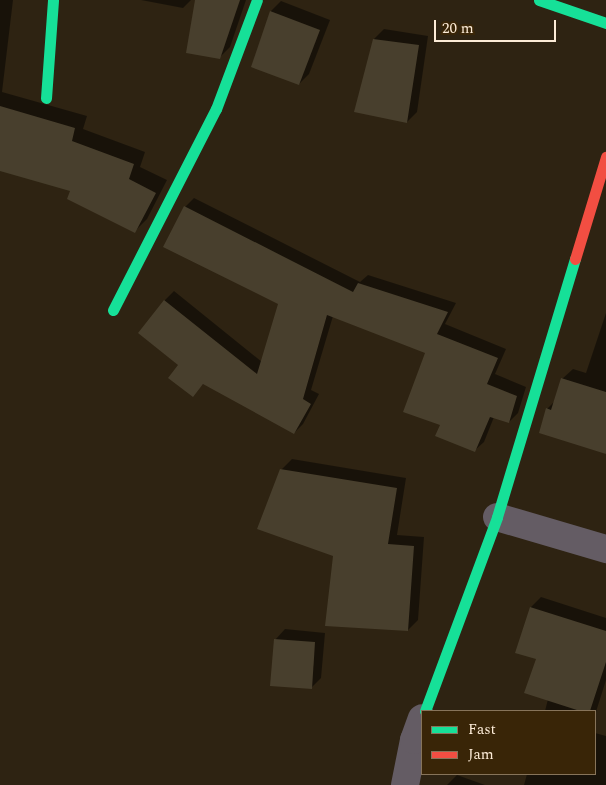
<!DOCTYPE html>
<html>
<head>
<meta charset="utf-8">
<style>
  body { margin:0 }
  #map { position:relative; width:606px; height:785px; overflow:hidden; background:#2e2312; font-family:Spectral,serif }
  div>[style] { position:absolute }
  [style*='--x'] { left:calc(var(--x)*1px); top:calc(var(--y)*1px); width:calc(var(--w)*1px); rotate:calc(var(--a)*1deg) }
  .shadow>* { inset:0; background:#0007 }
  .building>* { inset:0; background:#483f2d }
  .street>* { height:28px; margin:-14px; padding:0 14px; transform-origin:14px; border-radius:14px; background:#645c64 }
  .fast>* { height:11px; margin:-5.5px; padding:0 5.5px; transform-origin:5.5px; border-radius:5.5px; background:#16e098 }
  .jam>* { height:11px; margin:-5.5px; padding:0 5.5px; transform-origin:5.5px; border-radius:5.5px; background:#f24e42 }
  span { translate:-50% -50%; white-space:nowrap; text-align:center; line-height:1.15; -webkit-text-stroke:5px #392507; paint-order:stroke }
  .legend { position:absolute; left:421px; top:710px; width:175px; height:65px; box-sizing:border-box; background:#392507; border:1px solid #87745a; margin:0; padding:6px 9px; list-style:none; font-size:15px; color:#fcebd7 }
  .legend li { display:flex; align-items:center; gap:10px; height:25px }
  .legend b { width:25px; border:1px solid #87745a }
  .scale { position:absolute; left:434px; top:20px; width:122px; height:22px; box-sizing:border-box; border:2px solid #fcebd7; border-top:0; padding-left:6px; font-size:15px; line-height:18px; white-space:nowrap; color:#fcebd7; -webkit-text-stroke:4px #392507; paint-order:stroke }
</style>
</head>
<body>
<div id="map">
  <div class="shadow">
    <i style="clip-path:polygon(0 0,13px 0,2px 92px,87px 116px,83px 129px,145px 152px,140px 167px,167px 180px,147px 219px,135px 231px,72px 190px,0 170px)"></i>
    <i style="clip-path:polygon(141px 0,191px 0,183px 8px)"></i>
    <i style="clip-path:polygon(196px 0,246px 0,230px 47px,220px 57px)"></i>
    <i style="clip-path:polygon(281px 1px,330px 20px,309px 74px,299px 84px,252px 66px,271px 11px)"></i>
    <i style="clip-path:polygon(384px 29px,428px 36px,417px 112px,407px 122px,374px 39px)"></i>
    <i style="clip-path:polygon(194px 198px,360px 282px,368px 275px,456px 303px,445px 324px,506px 349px,495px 374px,526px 387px,518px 413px,509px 422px,494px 417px,484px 442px,474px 451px,441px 424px,427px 352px,333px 316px,311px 390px,319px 394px,303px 424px,294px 433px,204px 383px,192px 395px,180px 365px,139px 333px,165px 300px,174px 291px,262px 362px,280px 303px,185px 207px)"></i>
    <i style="clip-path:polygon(606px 313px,606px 454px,547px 409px,555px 401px,562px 379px,573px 369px,586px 373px)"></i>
    <i style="clip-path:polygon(292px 459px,406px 478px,397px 535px,424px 537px,418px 620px,408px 630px,334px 556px,281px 470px)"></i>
    <i style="clip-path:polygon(541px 597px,606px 618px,606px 680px,595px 715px,595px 711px,545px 711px,548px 699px,537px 658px,531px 607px)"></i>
    <i style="clip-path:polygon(285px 629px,325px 633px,321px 678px,311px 688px,275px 640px)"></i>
    <i style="clip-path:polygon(595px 733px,606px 736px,606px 785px,524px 785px,527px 774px,595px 774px)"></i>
    <i style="clip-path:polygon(457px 775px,485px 785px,447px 785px)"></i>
  </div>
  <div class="building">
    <i style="clip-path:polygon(195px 0,240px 0,220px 59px,186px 53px)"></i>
    <i style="clip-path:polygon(270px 11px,320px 30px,299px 85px,251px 67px)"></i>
    <i style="clip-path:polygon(373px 39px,419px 45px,407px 123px,354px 112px)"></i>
    <i style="clip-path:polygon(0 106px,75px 128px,72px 141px,134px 164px,129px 179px,156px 193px,135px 233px,67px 199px,70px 191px,0 171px)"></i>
    <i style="clip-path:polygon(184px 206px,353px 292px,358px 283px,448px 312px,437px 334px,498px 358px,487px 384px,517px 396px,509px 423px,490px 417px,475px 452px,435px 436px,440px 425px,403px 412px,425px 353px,327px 315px,303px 399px,311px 404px,294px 434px,203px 384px,193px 397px,168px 378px,178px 365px,138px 333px,164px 300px,257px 374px,278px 304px,163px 247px)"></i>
    <i style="clip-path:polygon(561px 378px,606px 392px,606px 454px,539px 433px,546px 408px,551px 410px)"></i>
    <i style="clip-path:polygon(280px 469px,397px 488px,388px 544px,414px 546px,408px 631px,325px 626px,333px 556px,257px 529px)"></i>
    <i style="clip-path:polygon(530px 607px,606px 631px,606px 662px,590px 711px,580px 711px,524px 693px,536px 659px,515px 653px)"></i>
    <i style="clip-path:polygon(274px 639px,315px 642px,312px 689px,270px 686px)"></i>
  </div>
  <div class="street">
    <i style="--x:497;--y:517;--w:114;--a:16.4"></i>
    <i style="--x:405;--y:785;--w:46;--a:-78.7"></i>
    <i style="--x:414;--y:740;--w:23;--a:-70"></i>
  </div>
  <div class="fast">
    <i style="--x:539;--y:0;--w:71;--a:18.9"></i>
    <i style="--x:46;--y:98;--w:98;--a:-85.9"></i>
    <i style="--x:113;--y:310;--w:226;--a:-62.9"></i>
    <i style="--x:216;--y:109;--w:116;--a:-69.4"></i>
    <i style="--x:425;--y:711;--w:207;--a:-69.6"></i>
    <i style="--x:497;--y:517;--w:270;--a:-73.2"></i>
  </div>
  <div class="jam">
    <i style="--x:575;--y:259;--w:107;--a:-73.1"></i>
  </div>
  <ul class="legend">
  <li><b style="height:6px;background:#16e098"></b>Fast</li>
  <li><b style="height:6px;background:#f24e42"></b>Jam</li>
  </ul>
  <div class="scale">20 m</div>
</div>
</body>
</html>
